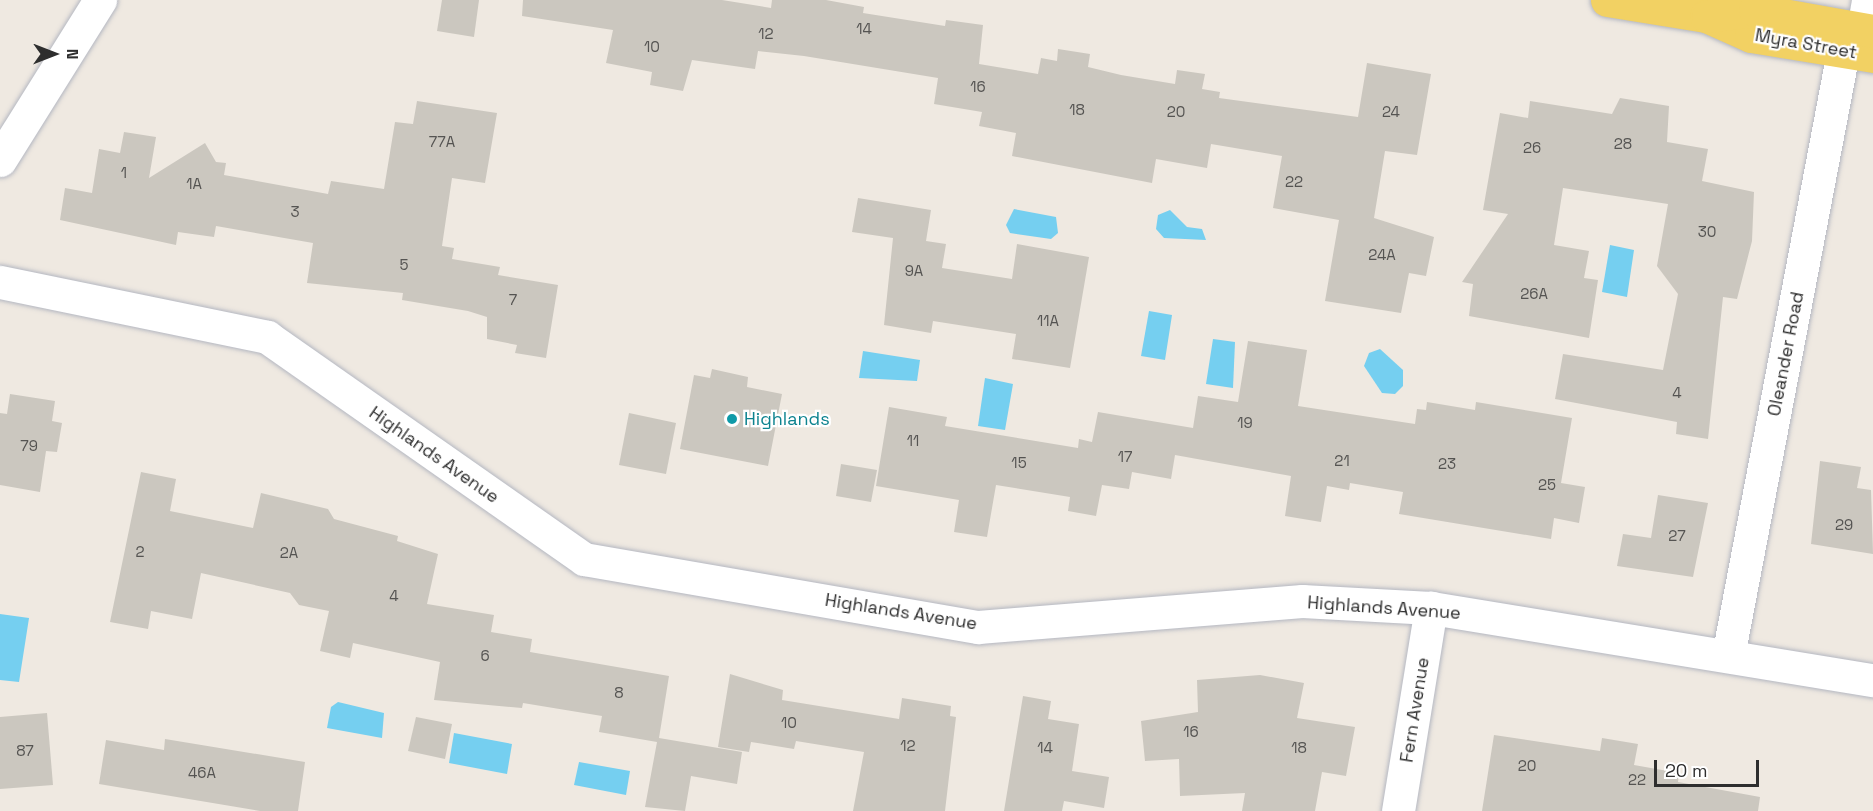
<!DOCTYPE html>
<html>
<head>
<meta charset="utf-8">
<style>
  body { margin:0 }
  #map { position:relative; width:1873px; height:811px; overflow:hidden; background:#efe9e1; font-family:"Space Grotesk",sans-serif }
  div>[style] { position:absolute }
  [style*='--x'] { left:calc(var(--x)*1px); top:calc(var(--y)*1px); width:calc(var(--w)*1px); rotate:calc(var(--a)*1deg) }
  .water>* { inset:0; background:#75cff0 }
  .building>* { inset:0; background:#cbc7bf }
  .roads { filter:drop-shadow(0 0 2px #b4b7c1) drop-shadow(0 0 2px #b4b7c1) }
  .minor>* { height:33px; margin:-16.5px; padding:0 16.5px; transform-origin:16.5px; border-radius:16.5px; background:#fff }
  .major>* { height:33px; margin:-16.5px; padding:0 16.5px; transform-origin:16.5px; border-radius:16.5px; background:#f2d163 }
  .dots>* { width:16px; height:16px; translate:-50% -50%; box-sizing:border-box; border:3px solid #fff; border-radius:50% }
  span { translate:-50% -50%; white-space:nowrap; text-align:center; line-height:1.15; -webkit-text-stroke:4.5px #fff; paint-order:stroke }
  .number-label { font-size:15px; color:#555452 }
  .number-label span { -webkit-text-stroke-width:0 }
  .street-label { font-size:18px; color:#2e2e2e }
  .culture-label { font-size:18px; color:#0d838f }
  .left { translate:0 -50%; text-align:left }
  .north { position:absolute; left:24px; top:24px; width:60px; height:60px; -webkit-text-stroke:4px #fff; paint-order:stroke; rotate:90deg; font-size:16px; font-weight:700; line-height:24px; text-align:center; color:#2e2e2e }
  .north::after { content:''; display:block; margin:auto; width:21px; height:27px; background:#2e2e2e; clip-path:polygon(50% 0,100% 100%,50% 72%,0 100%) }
  .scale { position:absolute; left:1654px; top:760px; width:105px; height:27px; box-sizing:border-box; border:3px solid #2e2e2e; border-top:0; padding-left:8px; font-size:18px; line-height:21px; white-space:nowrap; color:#2e2e2e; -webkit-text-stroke:4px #fff; paint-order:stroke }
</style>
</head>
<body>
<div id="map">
  <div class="water">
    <i style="clip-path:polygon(1014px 209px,1056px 217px,1058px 233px,1051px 239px,1010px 233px,1006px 225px)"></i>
    <i style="clip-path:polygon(1170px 210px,1187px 227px,1202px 229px,1206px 240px,1164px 238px,1156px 229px,1158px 215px)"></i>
    <i style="clip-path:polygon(1610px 245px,1634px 250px,1627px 297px,1602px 292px)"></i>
    <i style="clip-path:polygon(1149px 311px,1172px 315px,1165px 360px,1141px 356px)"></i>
    <i style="clip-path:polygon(1213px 339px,1235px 342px,1233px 388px,1206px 384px)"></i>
    <i style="clip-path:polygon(1380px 349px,1403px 370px,1403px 386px,1395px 394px,1382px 393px,1364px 366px,1369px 353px)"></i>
    <i style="clip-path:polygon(863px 351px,920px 360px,917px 381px,859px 378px)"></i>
    <i style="clip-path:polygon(985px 378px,1013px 384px,1005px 430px,978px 426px)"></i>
    <i style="clip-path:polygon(0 614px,29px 618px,19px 682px,0 680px)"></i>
    <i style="clip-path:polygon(338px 702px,384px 713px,382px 738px,327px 728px,331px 707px)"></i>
    <i style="clip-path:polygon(454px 733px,512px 744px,507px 774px,449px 763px)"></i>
    <i style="clip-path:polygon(579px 762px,630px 771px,626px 795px,574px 785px)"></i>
  </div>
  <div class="building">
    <i style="clip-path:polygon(442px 0,479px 0,474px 37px,437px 31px)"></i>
    <i style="clip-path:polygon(523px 0,722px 0,771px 8px,772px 0,826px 0,864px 7px,863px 13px,945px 26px,946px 20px,983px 25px,979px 64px,1038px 74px,1041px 58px,1057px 61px,1058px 49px,1090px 54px,1088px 67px,1121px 75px,1175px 84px,1177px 70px,1205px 74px,1202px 89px,1220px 92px,1219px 98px,1358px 117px,1367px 63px,1431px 74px,1417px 155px,1385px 151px,1374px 218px,1434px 237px,1426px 276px,1409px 273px,1401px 313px,1325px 301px,1339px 220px,1273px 208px,1282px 156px,1211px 144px,1207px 168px,1156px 159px,1152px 183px,1012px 156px,1016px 133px,979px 126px,982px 112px,934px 104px,938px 78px,804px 56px,758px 51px,755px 69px,692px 60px,683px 91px,650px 85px,652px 72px,606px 63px,613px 30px,522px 16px)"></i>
    <i style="clip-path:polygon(1620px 98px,1669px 106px,1667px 142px,1708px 149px,1702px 181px,1754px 192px,1752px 241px,1737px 299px,1723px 297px,1708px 439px,1676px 434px,1677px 422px,1555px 399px,1563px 354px,1663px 370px,1678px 294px,1657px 266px,1668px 204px,1563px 188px,1554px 245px,1589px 251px,1584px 278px,1598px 280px,1589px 338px,1469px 316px,1473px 284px,1462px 282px,1508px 214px,1483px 210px,1500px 113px,1528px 118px,1530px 101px,1612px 114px)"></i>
    <i style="clip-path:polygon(417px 101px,497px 113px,485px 183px,452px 178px,442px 246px,454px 248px,452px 259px,500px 267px,498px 275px,558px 285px,546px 358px,515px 353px,517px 345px,487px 339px,487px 317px,468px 311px,402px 300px,403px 293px,307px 283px,313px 243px,216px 226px,214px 237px,178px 232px,176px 245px,60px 220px,65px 188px,92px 193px,99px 149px,120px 153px,124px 132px,156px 137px,149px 178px,205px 143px,216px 162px,226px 163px,224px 175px,328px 194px,331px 181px,384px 189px,395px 122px,413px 124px)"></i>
    <i style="clip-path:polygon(858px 198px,931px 210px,926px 241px,946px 244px,942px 268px,1012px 279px,1017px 244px,1089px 257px,1070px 368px,1012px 359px,1016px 334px,933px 321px,931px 333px,884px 325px,893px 238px,852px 232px)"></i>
    <i style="clip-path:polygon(1248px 341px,1307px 350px,1298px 406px,1415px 424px,1417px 409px,1426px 410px,1427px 402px,1475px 410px,1476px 402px,1572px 418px,1561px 483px,1585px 487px,1579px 523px,1554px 518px,1551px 539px,1399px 514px,1403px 492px,1350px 483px,1349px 490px,1327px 486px,1321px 522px,1285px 516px,1291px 476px,1175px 455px,1171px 479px,1132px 472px,1129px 489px,1102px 485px,1096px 516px,1068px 511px,1070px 497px,996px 485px,987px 537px,954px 532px,959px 500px,876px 486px,889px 407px,947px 417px,945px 426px,1078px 448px,1079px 439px,1092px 442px,1098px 412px,1193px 428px,1198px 396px,1238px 402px)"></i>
    <i style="clip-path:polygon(712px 369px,748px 377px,747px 387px,782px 394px,768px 466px,680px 449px,694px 375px,710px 378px)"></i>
    <i style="clip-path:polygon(10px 394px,55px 401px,52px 421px,62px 423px,57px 452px,46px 451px,40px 492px,0 485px,0 413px,7px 414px)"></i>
    <i style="clip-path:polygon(629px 413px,676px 423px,666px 474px,619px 465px)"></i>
    <i style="clip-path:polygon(1820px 461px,1861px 467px,1857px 488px,1871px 490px,1873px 554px,1811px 544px)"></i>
    <i style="clip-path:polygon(841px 464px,877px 470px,871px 502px,836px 496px)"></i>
    <i style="clip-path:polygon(141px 472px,176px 479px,170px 511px,253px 528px,261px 493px,328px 509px,334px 519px,398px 536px,397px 541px,438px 554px,427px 604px,494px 615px,491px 632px,532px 639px,530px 652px,669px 676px,659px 738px,742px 752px,737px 784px,691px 776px,685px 811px,645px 807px,657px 742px,599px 732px,602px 716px,523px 703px,522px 708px,434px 700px,440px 662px,353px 643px,350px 658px,320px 651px,329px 611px,299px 605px,290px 593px,201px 573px,192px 619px,151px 611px,148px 629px,110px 622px)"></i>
    <i style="clip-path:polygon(1658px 495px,1708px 503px,1693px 577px,1617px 566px,1623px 534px,1651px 538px)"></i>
    <i style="clip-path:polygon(730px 674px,783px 690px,782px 700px,899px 719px,902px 698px,951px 706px,950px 716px,956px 717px,945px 811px,853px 811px,864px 752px,796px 741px,794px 749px,751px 742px,749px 752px,718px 747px)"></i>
    <i style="clip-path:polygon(1260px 675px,1304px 683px,1297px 718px,1355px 727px,1346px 776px,1322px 772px,1315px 811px,1242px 811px,1245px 793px,1180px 796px,1179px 759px,1145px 761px,1141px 721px,1198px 712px,1197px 680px)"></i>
    <i style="clip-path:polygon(1023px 696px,1051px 701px,1048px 719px,1079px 724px,1072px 771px,1109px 777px,1104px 808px,1064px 801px,1062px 811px,1004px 811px)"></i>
    <i style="clip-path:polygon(47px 713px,53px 785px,0 789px,0 717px)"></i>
    <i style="clip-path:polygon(416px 717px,452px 724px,445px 759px,408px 751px)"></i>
    <i style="clip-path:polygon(1494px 735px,1600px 751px,1602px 738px,1638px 744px,1634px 765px,1679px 773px,1678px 782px,1760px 797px,1758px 811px,1482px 811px)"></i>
    <i style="clip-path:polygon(165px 739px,305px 762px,298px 811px,260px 811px,99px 784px,106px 740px,164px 750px)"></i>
  </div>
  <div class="roads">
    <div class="minor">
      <i style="--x:1863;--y:29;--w:29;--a:-80"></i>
      <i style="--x:0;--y:160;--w:189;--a:-58"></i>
      <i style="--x:0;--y:282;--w:273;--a:11.6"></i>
      <i style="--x:267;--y:337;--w:387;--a:35"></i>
      <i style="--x:584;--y:559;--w:400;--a:9.8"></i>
      <i style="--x:978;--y:627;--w:325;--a:-4.6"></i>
      <i style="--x:1302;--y:601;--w:129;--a:3.1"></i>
      <i style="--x:1431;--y:608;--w:448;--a:9.3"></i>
      <i style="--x:1728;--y:656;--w:615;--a:-79.22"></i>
      <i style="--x:1398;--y:811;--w:206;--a:-80.8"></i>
    </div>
    <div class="major">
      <i style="--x:1607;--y:0;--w:100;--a:9.2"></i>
      <i style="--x:1706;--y:16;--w:49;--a:24"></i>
      <i style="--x:1751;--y:36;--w:124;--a:9.3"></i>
      <i style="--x:1708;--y:16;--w:47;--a:-7.3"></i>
      <i style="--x:1755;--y:10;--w:120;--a:10.1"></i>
    </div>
  </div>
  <div class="dots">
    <i style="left:732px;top:419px;background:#0f9aa8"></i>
  </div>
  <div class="number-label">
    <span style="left:864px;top:29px">14</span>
    <span style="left:766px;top:34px">12</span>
    <span style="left:652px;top:47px">10</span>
    <span style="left:978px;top:87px">16</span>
    <span style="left:1077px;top:110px">18</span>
    <span style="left:1176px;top:112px">20</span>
    <span style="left:1391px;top:112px">24</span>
    <span style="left:442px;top:142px">77A</span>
    <span style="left:1623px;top:144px">28</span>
    <span style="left:1532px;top:148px">26</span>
    <span style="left:124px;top:173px">1</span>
    <span style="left:1294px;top:182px">22</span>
    <span style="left:194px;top:184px">1A</span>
    <span style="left:295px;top:212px">3</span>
    <span style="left:1707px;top:232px">30</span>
    <span style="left:1382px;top:255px">24A</span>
    <span style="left:404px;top:265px">5</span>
    <span style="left:914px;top:271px">9A</span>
    <span style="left:1534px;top:294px">26A</span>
    <span style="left:513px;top:300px">7</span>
    <span style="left:1048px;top:321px">11A</span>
    <span style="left:1677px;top:393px">4</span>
    <span style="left:1245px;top:423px">19</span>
    <span style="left:913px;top:441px">11</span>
    <span style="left:29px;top:446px">79</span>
    <span style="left:1125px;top:457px">17</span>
    <span style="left:1342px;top:461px">21</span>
    <span style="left:1019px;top:463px">15</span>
    <span style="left:1447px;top:464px">23</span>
    <span style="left:1547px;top:485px">25</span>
    <span style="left:1844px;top:525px">29</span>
    <span style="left:1677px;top:536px">27</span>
    <span style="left:140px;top:552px">2</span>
    <span style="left:289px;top:553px">2A</span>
    <span style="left:394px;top:596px">4</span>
    <span style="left:485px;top:656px">6</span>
    <span style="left:619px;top:693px">8</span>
    <span style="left:789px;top:723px">10</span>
    <span style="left:1191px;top:732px">16</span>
    <span style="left:908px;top:746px">12</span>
    <span style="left:1045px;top:748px">14</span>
    <span style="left:1299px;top:748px">18</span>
    <span style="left:25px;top:751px">87</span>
    <span style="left:1527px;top:766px">20</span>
    <span style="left:202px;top:773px">46A</span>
    <span style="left:1637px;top:780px">22</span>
  </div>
  <div class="street-label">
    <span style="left:1806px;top:44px;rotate:10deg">Myra Street</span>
    <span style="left:1786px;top:354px;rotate:-79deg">Oleander Road</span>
    <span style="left:434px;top:455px;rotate:35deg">Highlands Avenue</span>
    <span style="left:1384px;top:608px;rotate:4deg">Highlands Avenue</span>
    <span style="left:901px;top:612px;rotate:9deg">Highlands Avenue</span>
    <span style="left:1415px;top:710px;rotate:-81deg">Fern Avenue</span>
  </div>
  <div class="culture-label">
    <span class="left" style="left:744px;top:419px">Highlands</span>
  </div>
  <div class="north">N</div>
  <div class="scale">20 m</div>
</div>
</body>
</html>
